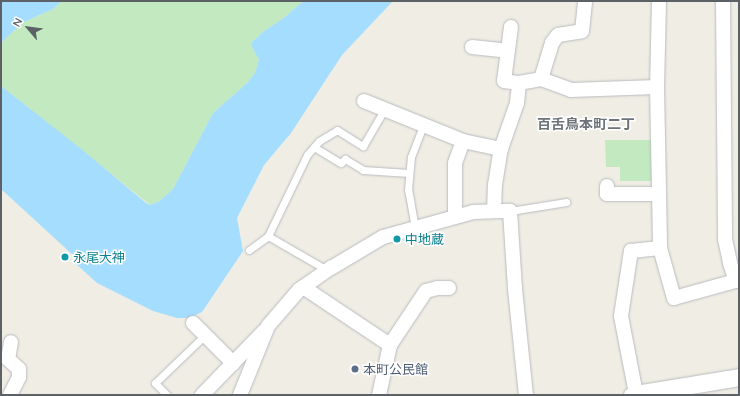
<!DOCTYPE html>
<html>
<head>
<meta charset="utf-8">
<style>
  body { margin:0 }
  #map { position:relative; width:740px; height:396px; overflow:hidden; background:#f0ede4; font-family:Quicksand,"Noto Sans JP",sans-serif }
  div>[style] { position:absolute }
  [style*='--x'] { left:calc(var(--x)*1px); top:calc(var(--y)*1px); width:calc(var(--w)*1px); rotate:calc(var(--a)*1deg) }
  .green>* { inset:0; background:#c2e9c0 }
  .water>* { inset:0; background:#a5ddff }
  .roads { filter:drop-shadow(0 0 1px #b7bbbf) drop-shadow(0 0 1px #b7bbbf) }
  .service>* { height:7px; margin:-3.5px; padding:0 3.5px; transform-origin:3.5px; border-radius:3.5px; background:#fff }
  .minor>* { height:14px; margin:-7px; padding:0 7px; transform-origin:7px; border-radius:7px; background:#fff }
  .tertiary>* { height:17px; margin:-8.5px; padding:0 8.5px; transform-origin:8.5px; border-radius:8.5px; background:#fff }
  .dots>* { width:11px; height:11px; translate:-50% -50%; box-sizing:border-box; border:2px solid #fff; border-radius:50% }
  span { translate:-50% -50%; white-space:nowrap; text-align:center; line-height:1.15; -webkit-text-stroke:3px #fff; paint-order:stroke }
  .culture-label { font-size:13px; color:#0d838f }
  .left { translate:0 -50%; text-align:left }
  .service-label { font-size:13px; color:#4e5e75 }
  .neighbourhood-label { font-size:14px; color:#6d7378; font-weight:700 }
  .frame { position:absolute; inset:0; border:2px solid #5c6166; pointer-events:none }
  .north { position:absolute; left:8px; top:8px; width:40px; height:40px; -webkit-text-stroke:3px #fff; paint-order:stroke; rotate:298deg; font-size:11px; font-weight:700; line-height:16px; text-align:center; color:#5c6166 }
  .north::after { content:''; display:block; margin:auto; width:14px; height:18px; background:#5c6166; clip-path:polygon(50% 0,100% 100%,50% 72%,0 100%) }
</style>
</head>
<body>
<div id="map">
  <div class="green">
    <i style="clip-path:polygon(62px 1px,303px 1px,285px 17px,263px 32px,252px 42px,252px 47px,259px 60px,255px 73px,247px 83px,213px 113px,173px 189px,158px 202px,150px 205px,1px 86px,1px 43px,22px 23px,53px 9px)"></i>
    <i style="clip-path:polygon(605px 140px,651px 140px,652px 181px,620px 181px,620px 167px,606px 167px)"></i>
  </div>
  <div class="water">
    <i style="clip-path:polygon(1px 1px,62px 1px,53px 9px,22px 23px,1px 43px)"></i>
    <i style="clip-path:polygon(303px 1px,393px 1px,342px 55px,291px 133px,264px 165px,237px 218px,243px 251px,202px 312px,189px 318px,177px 318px,153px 311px,97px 283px,75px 263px,74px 256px,1px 189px,1px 86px,80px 148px,146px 203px,150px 205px,158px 202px,173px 189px,213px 113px,247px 83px,255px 73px,259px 60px,252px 47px,252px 42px,263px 32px,285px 17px)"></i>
  </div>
  <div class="roads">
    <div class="service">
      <i style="--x:314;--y:147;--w:31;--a:31"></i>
      <i style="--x:341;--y:163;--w:6;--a:-45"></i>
      <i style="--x:345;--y:159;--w:21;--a:31"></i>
      <i style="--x:363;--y:170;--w:46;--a:3.7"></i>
      <i style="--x:510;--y:211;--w:57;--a:-9.1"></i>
      <i style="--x:415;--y:228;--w:39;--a:-100"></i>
      <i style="--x:408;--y:190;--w:33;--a:-85"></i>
      <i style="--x:411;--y:157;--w:34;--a:-69"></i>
      <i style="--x:268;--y:236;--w:68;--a:30"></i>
      <i style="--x:249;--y:250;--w:24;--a:-36"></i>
      <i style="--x:268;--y:236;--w:90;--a:-64.3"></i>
      <i style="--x:307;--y:155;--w:18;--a:-49"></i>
      <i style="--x:319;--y:141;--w:21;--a:-31"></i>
      <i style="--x:337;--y:130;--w:31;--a:32"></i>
      <i style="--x:363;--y:146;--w:42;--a:-59.7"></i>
      <i style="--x:167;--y:395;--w:17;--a:-135"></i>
      <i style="--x:155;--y:383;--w:69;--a:-43.8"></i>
    </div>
    <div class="minor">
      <i style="--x:659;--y:1;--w:86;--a:91.3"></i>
      <i style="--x:657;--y:87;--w:161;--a:88.9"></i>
      <i style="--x:660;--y:248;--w:52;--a:74.4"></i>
      <i style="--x:674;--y:298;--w:67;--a:-15.5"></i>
      <i style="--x:723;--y:1;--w:238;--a:89.5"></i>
      <i style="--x:725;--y:239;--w:25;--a:78"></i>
      <i style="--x:730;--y:263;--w:19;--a:72"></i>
      <i style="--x:511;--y:27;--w:54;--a:97.4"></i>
      <i style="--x:504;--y:81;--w:15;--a:8"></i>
      <i style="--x:472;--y:47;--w:36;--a:6"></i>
      <i style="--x:541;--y:79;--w:32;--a:20"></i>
      <i style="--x:571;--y:90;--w:86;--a:-2"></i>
      <i style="--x:364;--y:101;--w:107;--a:22"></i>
      <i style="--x:463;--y:141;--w:39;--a:12"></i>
      <i style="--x:607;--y:186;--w:8;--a:90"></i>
      <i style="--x:607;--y:194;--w:52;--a:0"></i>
      <i style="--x:494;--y:211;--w:26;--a:-88"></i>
      <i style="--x:495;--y:185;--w:36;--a:-81"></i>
      <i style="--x:501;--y:149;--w:49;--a:-70.8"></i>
      <i style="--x:517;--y:103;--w:20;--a:-84"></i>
      <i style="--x:519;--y:83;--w:22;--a:-10"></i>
      <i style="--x:541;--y:79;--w:38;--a:-73"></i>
      <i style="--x:552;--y:43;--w:10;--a:-53"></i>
      <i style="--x:558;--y:35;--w:24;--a:-9"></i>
      <i style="--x:582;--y:31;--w:30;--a:-84"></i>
      <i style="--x:455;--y:216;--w:53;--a:-90"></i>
      <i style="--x:455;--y:163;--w:23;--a:-70"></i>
      <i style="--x:303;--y:287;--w:105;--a:33.7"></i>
      <i style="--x:193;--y:323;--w:57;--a:45"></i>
      <i style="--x:10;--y:395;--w:20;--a:-63"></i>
      <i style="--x:19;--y:377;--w:8;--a:-90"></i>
      <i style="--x:19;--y:369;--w:15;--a:-138"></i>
      <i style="--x:8;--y:359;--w:17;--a:-80"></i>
      <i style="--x:202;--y:395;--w:88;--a:-45.9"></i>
      <i style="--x:240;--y:395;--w:74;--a:-67.9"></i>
      <i style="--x:268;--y:326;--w:48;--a:-49.3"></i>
      <i style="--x:299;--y:290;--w:39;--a:-35"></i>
      <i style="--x:331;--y:268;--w:61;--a:-30.8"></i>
      <i style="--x:383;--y:237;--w:93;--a:-15.5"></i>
      <i style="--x:473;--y:212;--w:37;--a:-2"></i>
      <i style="--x:510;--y:211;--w:78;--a:86.3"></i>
      <i style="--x:515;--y:289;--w:107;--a:84.1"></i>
      <i style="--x:379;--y:395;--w:51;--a:-77.6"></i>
      <i style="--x:390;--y:345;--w:65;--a:-56.3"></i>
      <i style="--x:426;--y:291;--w:11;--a:-15"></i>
      <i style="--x:437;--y:288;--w:12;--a:0"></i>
      <i style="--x:631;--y:395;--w:5;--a:-11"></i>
      <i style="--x:636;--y:394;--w:79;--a:-100.9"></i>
      <i style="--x:621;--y:316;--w:66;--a:-81.3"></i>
      <i style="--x:631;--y:251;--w:29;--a:-6"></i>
    </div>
    <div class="tertiary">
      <i style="--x:636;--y:394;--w:104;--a:-9.4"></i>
    </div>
  </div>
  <div class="dots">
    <i style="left:397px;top:239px;background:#0f9aa8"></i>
    <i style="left:65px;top:257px;background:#0f9aa8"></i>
    <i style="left:355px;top:369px;background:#5c6f8a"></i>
  </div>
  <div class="culture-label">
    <span class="left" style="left:405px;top:239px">中地蔵</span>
    <span class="left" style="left:73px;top:257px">永尾大神</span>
  </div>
  <div class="service-label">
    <span class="left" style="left:363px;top:369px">本町公民館</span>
  </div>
  <div class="neighbourhood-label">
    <span style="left:586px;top:124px">百舌鳥本町二丁</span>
  </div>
  <div class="frame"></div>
  <div class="north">N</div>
</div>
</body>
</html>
